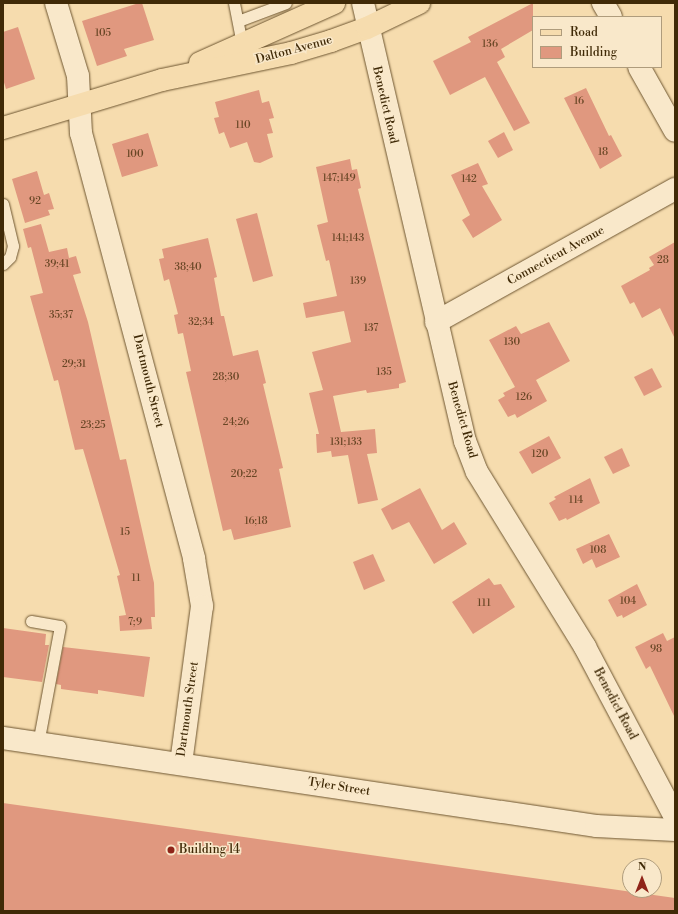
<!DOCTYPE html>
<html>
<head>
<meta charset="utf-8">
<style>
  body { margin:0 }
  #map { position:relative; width:678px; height:914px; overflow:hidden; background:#f6dcae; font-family:"Libre Bodoni",serif }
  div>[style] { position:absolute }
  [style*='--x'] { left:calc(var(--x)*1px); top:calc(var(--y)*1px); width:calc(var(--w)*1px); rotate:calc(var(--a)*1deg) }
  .building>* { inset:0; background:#e0987f }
  .roads { filter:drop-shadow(0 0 1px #6e5631) drop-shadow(0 0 1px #6e5631) }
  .lane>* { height:11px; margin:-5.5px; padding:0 5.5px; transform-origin:5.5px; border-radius:5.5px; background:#f9e8ca }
  .street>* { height:22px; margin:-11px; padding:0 11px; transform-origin:11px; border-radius:11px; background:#f9e8ca }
  .secondary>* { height:22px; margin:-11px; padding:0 11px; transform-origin:11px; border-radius:11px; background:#f9e8ca }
  .primary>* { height:22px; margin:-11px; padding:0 11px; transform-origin:11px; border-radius:11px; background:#f6dcae }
  .dots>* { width:11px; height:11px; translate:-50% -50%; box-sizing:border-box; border:2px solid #f9e8ca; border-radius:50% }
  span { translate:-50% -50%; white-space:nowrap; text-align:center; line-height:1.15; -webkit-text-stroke:3px #f9e8ca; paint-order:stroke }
  .number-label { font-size:10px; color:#684625 }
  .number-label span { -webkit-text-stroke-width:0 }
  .street-label { font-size:12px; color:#402a07 }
  .poi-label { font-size:12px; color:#402a07 }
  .left { translate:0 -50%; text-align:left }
  .frame { position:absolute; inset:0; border:4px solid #402a07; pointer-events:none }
  .legend { position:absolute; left:532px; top:16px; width:130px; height:52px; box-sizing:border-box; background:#f9e8ca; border:1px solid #af9c7c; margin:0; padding:5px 7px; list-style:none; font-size:12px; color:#402a07 }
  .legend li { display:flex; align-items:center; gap:8px; height:20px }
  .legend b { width:20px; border:1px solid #af9c7c }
  .north { position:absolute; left:622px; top:858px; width:40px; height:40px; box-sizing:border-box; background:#f9e8ca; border:1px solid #af9c7c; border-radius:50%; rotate:0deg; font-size:11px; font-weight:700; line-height:16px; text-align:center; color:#402a07 }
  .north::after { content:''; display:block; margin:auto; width:14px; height:18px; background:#8f2418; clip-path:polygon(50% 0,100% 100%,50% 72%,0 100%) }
</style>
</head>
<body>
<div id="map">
  <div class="building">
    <i style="clip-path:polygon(139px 3px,142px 3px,154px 40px,124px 49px,127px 56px,97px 66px,82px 21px)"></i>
    <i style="clip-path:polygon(533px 3px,533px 30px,501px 49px,505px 57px,497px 62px,530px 123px,514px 131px,485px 77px,450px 95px,433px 61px,471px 42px,468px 37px)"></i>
    <i style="clip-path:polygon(18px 27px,35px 79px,6px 89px,3px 79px,3px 32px)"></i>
    <i style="clip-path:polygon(586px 88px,609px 136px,611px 135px,622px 156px,600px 169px,564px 98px)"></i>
    <i style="clip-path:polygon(259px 90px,262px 103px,269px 101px,274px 118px,269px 119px,273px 133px,267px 134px,273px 157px,260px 163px,254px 162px,247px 142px,230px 148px,224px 132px,219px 134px,214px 118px,219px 117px,215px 102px)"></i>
    <i style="clip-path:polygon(504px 132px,513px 150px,498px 158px,488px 141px)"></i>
    <i style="clip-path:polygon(148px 133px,158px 166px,122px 177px,112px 144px)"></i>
    <i style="clip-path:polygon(350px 159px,352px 170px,357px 169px,361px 188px,358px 189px,406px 382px,399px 384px,399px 388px,367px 393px,366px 390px,333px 396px,341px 432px,375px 429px,377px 453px,367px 454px,378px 500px,358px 504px,348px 455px,332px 457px,331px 451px,317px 453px,316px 434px,319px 434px,309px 393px,323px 390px,312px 352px,351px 342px,344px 311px,306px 318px,303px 303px,337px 296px,329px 260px,326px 261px,317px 225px,328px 222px,316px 167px)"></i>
    <i style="clip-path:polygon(478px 163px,488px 184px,482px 186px,502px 220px,473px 238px,462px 220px,470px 215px,451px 175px)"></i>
    <i style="clip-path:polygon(37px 171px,44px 195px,49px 193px,54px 209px,48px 210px,50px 215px,25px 223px,12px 179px)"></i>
    <i style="clip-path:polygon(257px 213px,273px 276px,253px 282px,236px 219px)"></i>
    <i style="clip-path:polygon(41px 224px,49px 252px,67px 248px,69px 258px,76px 256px,81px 273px,73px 275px,88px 322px,120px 460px,126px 459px,154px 583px,155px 617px,151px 617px,152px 629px,120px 631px,119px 616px,126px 615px,117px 576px,120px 575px,83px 449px,75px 450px,58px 380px,54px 381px,30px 296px,43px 293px,31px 247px,28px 248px,23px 229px)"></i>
    <i style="clip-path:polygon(208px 238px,217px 277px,214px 278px,221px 316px,224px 316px,233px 356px,258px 350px,266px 383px,263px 384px,283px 468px,279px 469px,291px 527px,234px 540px,231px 529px,223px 531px,186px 372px,191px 371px,183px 333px,178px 334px,174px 315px,178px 314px,169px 279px,164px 281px,159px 259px,164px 258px,162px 249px)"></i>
    <i style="clip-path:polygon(675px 242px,675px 339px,660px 308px,642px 318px,634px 302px,630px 304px,621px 286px,650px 270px,649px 268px,654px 265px,649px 257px)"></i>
    <i style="clip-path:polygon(549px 322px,570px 361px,536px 380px,547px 401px,517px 418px,515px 414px,508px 417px,498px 400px,505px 396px,503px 393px,515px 387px,489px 340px,516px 326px,521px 334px)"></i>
    <i style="clip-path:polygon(652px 368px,662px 387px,644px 396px,634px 377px)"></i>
    <i style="clip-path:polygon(549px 436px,561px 458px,532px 474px,519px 452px)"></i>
    <i style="clip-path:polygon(622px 448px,630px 466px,613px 474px,604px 457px)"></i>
    <i style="clip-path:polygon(590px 478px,600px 503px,567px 520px,566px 518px,559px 521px,549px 503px,556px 499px,554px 497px)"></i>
    <i style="clip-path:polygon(420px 488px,442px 530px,454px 522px,467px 544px,434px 564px,409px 522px,392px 530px,381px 509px)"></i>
    <i style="clip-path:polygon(609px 534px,620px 557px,596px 568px,592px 559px,583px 564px,576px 549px)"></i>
    <i style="clip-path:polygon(373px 554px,385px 581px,364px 590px,353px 562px)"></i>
    <i style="clip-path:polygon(489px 578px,494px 585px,501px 584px,515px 607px,473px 634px,452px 602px)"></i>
    <i style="clip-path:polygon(637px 584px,647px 605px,623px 618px,622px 615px,617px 617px,608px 600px)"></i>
    <i style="clip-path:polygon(3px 628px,46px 634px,45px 645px,49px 645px,42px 682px,3px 677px)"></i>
    <i style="clip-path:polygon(663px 633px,667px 641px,675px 637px,675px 718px,650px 666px,646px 669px,635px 647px)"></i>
    <i style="clip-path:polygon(63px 647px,150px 657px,144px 697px,98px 690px,98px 694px,61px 689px,61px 685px,56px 684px)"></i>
    <i style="clip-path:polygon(3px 803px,675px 898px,675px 911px,3px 911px)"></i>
  </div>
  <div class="roads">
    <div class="lane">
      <i style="--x:234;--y:3;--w:42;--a:79"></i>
      <i style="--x:238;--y:21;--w:51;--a:-20.6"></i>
      <i style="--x:3;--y:204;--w:43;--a:76.6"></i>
      <i style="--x:13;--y:246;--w:11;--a:105"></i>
      <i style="--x:10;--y:257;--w:10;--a:135"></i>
      <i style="--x:31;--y:621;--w:29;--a:10"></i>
      <i style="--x:60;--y:626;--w:119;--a:100.6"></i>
    </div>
    <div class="street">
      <i style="--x:56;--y:3;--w:76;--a:73.2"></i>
      <i style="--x:78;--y:76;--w:57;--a:87"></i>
      <i style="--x:81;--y:133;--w:441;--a:75.1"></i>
      <i style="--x:194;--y:559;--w:48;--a:80.3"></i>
      <i style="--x:202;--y:606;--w:158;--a:97.6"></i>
      <i style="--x:603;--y:3;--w:16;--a:60"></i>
      <i style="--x:639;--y:67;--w:73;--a:60.6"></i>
      <i style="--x:436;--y:322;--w:274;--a:-29.1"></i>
    </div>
    <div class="secondary">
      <i style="--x:363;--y:3;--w:450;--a:76.9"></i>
      <i style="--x:465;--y:441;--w:33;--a:69"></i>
      <i style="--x:477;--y:472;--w:206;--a:58.3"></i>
      <i style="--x:585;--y:647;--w:192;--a:62.1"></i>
      <i style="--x:3;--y:738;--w:599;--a:8.44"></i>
      <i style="--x:596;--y:826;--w:79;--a:2.9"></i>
    </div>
    <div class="primary">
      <i style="--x:200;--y:63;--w:147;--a:-24.1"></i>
      <i style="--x:3;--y:128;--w:166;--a:-16.8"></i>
      <i style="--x:162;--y:80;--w:132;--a:-11.8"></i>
      <i style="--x:291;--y:53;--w:42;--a:-16.7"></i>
      <i style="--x:331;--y:41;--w:38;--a:-20"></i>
      <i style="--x:367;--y:28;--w:58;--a:-25.7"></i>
    </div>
  </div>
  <div class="dots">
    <i style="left:171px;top:850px;background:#8f2418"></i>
  </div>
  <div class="number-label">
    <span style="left:103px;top:34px">105</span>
    <span style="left:490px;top:45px">136</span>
    <span style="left:579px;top:102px">16</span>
    <span style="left:243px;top:126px">110</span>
    <span style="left:603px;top:153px">18</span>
    <span style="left:135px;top:155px">100</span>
    <span style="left:339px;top:179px">147;149</span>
    <span style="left:469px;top:180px">142</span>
    <span style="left:35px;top:202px">92</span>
    <span style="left:348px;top:239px">141;143</span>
    <span style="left:663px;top:261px">28</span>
    <span style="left:57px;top:265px">39;41</span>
    <span style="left:188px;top:268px">38;40</span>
    <span style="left:358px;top:282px">139</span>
    <span style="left:61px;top:316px">35;37</span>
    <span style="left:201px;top:323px">32;34</span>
    <span style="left:371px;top:329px">137</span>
    <span style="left:512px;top:343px">130</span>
    <span style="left:74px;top:365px">29;31</span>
    <span style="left:384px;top:373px">135</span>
    <span style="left:226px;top:378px">28;30</span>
    <span style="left:524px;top:398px">126</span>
    <span style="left:236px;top:423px">24;26</span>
    <span style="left:93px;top:426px">23;25</span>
    <span style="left:346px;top:443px">131;133</span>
    <span style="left:540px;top:455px">120</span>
    <span style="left:244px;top:475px">20;22</span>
    <span style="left:576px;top:501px">114</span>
    <span style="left:256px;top:522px">16;18</span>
    <span style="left:125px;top:533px">15</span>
    <span style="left:598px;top:551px">108</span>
    <span style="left:136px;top:579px">11</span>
    <span style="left:628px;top:602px">104</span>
    <span style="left:484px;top:604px">111</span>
    <span style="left:135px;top:623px">7;9</span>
    <span style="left:656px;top:650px">98</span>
  </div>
  <div class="street-label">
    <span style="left:294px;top:50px;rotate:-15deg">Dalton Avenue</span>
    <span style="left:385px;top:105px;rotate:77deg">Benedict Road</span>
    <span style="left:556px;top:256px;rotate:-29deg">Connecticut Avenue</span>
    <span style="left:148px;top:381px;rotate:76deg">Dartmouth Street</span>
    <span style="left:462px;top:420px;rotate:74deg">Benedict Road</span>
    <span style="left:615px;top:704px;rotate:62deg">Benedict Road</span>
    <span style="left:188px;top:709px;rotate:-82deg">Dartmouth Street</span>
    <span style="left:339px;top:787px;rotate:9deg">Tyler Street</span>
  </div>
  <div class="poi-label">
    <span class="left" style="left:179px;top:850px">Building 14</span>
  </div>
  <div class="frame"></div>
  <ul class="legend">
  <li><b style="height:5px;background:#f6dcae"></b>Road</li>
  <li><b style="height:11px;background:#e0987f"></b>Building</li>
  </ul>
  <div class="north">N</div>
</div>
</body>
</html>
